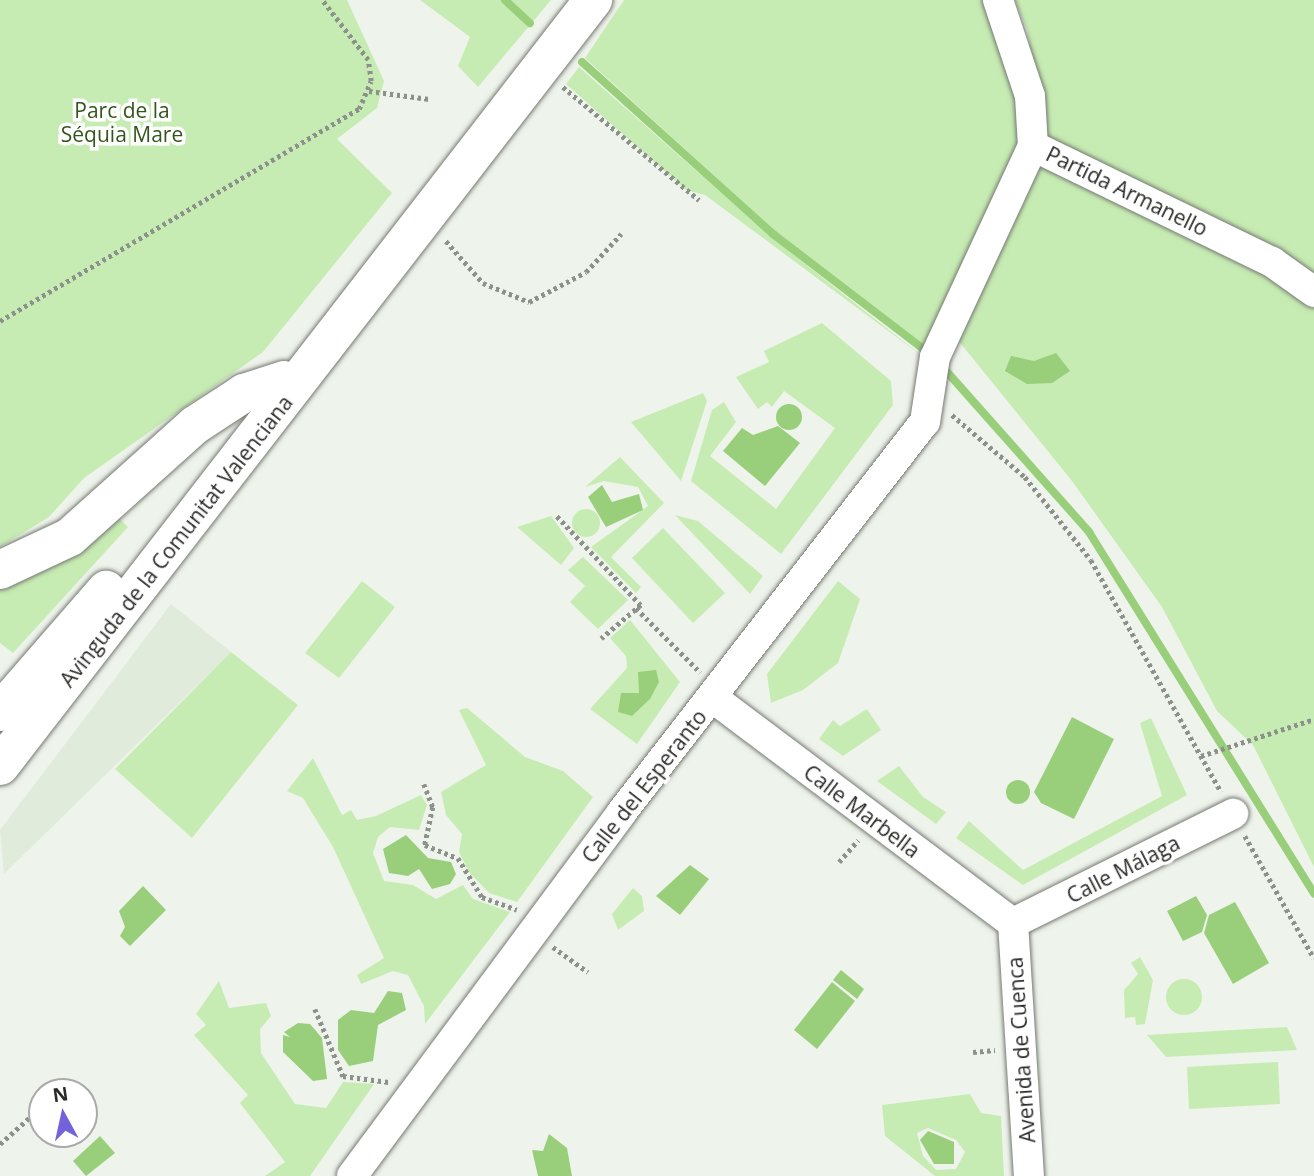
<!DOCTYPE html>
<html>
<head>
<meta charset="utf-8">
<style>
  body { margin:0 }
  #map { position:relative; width:1314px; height:1176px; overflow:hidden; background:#eef4eb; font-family:"Open Sans",sans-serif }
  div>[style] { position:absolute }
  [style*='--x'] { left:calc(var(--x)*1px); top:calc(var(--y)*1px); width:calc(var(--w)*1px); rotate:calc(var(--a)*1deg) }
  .built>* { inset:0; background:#e0ebdb }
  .green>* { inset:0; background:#c7ecb3 }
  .round { border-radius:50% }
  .water>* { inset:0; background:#99cf7a }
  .stream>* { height:8px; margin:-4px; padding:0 4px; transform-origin:4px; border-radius:4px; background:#99cf7a }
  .path>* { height:4.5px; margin-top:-2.25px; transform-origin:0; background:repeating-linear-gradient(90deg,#8d918b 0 3.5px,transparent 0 7px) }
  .roads { filter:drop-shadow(0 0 2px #757a72) drop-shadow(0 0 2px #757a72) }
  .minor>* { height:30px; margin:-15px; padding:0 15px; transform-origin:15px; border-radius:15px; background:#fff }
  .major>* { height:38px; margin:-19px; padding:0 19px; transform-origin:19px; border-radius:19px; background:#fff }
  span { translate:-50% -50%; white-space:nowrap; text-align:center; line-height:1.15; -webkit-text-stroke:7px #fff; paint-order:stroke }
  .park-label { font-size:21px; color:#34561c }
  .street-label { font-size:21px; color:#282a27 }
  .north { position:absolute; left:28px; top:1078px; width:70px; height:70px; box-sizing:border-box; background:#fff; border:2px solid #a9aaa9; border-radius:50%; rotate:352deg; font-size:19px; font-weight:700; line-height:28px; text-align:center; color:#282a27 }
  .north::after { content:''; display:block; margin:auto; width:24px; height:32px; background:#7263dd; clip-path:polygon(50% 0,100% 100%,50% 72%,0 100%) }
</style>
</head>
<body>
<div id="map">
  <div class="built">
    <i style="clip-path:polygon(171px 604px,231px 652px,4px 874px,0 830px)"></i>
  </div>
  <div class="green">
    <i style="clip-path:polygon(0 0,347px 0,384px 81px,377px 108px,337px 139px,392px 193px,263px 352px,84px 478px,49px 517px,0 547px)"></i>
    <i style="clip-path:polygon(420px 0,551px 0,478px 87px,458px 66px,470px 37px)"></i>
    <i style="clip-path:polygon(624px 0,984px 0,1013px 69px,1023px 131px,1012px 176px,928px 348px,776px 232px,585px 58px)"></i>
    <i style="clip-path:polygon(1015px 0,1314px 0,1314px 283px,1045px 135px,1027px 29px)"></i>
    <i style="clip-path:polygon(579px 67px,771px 237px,922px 356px,705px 195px,686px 190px,566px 84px)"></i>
    <i style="clip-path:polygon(1056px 164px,1314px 300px,1314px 867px,1253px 745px,1217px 711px,1162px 607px,1072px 481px,953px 334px,1036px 169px)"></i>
    <i style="clip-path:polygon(822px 323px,891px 381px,893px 405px,781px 554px,691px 481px,712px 410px,724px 402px,736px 422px,710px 456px,776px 509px,835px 428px,784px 391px,772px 407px,767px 402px,758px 409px,736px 377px,769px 362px,764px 351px)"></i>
    <i style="clip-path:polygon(703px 393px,707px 401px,681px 481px,631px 422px)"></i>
    <i style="clip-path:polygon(620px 457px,664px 503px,611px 557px,641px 587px,636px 593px,591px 547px,648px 506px,638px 487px,604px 481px,585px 487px)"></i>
    <i class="round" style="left:572px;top:509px;width:28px;height:28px"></i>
    <i style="clip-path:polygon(116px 515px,128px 527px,13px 653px,0 643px,0 585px)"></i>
    <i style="clip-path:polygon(675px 515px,698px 521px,763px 576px,750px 594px)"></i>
    <i style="clip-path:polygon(551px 516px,574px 548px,561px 565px,517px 527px)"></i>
    <i style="clip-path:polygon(663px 528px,725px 593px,693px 623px,632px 558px)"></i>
    <i style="clip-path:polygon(583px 557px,628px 600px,598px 629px,570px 602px,585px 586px,568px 570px)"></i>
    <i style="clip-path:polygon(362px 581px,395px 607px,339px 678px,305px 653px)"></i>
    <i style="clip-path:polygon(838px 581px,860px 599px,838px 663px,803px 690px,771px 703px,767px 674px)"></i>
    <i style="clip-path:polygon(630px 620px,680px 682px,637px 744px,590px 709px,627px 668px,626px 656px,610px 638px)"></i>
    <i style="clip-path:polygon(231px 652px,298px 705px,192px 838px,115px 769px)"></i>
    <i style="clip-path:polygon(467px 708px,525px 757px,563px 771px,593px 797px,517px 902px,489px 893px,469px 872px,459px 852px,462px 834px,446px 815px,441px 792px,486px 765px,459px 710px)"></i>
    <i style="clip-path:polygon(867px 709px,881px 730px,843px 756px,819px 739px,833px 720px,840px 726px)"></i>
    <i style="clip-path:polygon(1151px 718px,1187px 795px,1023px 885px,956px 838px,969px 821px,1023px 870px,1162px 796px,1140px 723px)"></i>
    <i style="clip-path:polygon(313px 758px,342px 815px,351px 810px,357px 820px,376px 816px,421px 795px,427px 805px,419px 830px,390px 827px,378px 837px,373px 853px,384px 881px,413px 885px,436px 899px,463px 885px,473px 899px,510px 912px,425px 1024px,424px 1006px,408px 975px,393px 971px,361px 984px,357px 975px,384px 958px,333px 847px,303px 798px,287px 791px)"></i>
    <i style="clip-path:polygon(899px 766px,923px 797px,946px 812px,936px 824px,877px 781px)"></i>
    <i style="clip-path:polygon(633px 888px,642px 896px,644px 911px,618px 930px,612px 914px)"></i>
    <i style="clip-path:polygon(1140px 957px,1153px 980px,1145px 1024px,1136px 1025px,1135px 1017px,1125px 1018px,1124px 990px,1138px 974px,1131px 963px)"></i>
    <i class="round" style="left:1166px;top:979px;width:36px;height:36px"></i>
    <i style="clip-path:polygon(219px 981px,229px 1008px,266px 1003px,271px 1016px,260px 1029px,261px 1053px,295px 1104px,326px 1108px,343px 1082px,374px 1084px,310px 1176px,265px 1176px,285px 1162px,240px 1103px,248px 1095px,194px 1035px,206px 1025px,196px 1014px)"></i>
    <i style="clip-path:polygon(1287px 1027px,1297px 1050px,1166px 1057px,1147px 1035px)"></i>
    <i style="clip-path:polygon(1278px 1062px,1280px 1104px,1189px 1109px,1187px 1067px)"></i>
    <i style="clip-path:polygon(evenodd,970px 1094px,981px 1113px,1001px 1116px,1004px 1176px,935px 1176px,885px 1136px,882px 1105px,970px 1094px,928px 1128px,956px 1140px,965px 1152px,956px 1169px,936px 1170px,923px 1156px,917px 1133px,928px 1128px)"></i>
  </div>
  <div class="water">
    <i style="clip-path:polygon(1056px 353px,1070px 371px,1052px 383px,1027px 384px,1005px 371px,1011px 356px,1034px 361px)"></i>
    <i class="round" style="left:776px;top:404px;width:26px;height:26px"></i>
    <i style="clip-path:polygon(778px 426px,800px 443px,765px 486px,723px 451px,742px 428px,753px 435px)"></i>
    <i style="clip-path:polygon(602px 485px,612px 502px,639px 494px,643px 510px,606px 527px,588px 497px)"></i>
    <i style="clip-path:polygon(656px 670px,659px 682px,650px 699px,632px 716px,618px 712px,621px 693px,639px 693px,638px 672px)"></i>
    <i style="clip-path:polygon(1072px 717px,1114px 739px,1074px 819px,1041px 803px,1034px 792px)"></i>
    <i class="round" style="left:1006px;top:780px;width:24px;height:24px"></i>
    <i style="clip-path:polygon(406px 835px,428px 858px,451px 862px,456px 874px,450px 884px,432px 889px,419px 869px,408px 876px,389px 873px,383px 849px)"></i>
    <i style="clip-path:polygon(690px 865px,709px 879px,680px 915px,656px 896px)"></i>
    <i style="clip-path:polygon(143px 886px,166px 910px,130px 946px,120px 936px,125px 927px,119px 911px)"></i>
    <i style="clip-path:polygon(1196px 896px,1207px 915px,1202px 932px,1183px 941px,1167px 911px)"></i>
    <i style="clip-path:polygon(1235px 902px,1269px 963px,1233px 984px,1204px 933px,1209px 915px)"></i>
    <i style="clip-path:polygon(841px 970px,864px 989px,857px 999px,833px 980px)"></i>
    <i style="clip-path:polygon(832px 982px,855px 1001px,817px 1049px,794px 1030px)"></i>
    <i style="clip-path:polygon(388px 991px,402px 993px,406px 1010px,378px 1025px,373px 1061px,349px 1066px,338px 1050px,338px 1020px,351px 1010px,374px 1013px)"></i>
    <i style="clip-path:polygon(298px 1023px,310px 1024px,322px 1038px,327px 1079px,313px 1081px,283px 1052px,283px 1035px,290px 1037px,284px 1032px)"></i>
    <i style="clip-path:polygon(928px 1131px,954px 1142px,954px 1164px,934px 1164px,920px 1140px)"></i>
    <i style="clip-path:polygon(549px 1134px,567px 1148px,572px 1176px,538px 1176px,532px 1150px,543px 1151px)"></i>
    <i style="clip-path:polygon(100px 1136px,115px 1153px,86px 1176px,73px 1161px)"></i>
  </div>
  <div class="stream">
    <i style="--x:505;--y:0;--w:34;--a:43"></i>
    <i style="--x:582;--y:62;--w:257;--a:42"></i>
    <i style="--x:773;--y:234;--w:199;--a:37.4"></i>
    <i style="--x:940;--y:364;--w:225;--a:48.4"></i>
    <i style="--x:1089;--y:532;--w:426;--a:58.1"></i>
  </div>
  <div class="path">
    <i style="--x:563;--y:87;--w:177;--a:39.7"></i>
    <i style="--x:369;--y:91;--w:61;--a:7.6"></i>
    <i style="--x:446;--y:241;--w:56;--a:48.6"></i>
    <i style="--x:483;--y:283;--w:50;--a:22.4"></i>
    <i style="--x:529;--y:302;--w:64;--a:-27.8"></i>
    <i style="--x:586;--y:272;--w:52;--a:-47.4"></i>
    <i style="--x:0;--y:321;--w:417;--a:-30.6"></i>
    <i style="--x:359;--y:109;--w:30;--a:-67"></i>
    <i style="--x:371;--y:81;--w:21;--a:-98"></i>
    <i style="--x:368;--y:60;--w:76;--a:-127.5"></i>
    <i style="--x:952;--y:415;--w:96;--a:40.3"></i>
    <i style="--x:1025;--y:477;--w:106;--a:51.5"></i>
    <i style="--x:1091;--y:560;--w:266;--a:60.7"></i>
    <i style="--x:557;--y:516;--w:122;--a:46.7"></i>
    <i style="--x:641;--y:605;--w:52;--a:139.6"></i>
    <i style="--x:636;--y:608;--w:91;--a:45"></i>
    <i style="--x:1201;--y:756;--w:119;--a:-18.1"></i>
    <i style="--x:424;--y:784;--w:25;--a:69"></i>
    <i style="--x:433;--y:807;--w:39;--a:102"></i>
    <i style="--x:425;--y:845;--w:35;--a:22"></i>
    <i style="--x:458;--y:858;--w:46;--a:58.4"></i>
    <i style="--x:482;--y:897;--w:37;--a:20"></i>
    <i style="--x:1245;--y:836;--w:140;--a:60.5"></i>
    <i style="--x:839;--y:862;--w:29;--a:-49"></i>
    <i style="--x:553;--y:947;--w:43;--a:35.5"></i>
    <i style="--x:315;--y:1009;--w:73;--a:67.3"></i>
    <i style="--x:343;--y:1076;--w:46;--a:7.4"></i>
    <i style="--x:973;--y:1052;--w:22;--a:-5"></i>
    <i style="--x:0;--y:1144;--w:51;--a:-41.8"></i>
    <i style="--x:38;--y:1110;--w:6;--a:45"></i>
  </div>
  <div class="roads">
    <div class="minor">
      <i style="--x:998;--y:0;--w:101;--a:71.6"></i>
      <i style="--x:1030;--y:96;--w:50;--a:86.6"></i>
      <i style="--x:1033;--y:146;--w:266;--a:25.9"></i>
      <i style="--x:1272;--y:262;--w:52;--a:35.5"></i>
      <i style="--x:713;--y:698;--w:375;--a:36.9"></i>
      <i style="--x:1013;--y:923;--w:254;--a:86.4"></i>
      <i style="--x:1013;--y:923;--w:246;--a:-26.4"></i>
      <i style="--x:352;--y:1176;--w:453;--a:-53.4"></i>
      <i style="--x:622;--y:812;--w:494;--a:-52.2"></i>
      <i style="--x:925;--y:422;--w:66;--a:-81.3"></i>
      <i style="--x:935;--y:357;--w:233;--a:-65.1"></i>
    </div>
    <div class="major">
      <i style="--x:0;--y:570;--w:77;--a:-25.2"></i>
      <i style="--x:70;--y:537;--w:168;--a:-41.9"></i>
      <i style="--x:195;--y:425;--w:59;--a:-33.1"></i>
      <i style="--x:244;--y:393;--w:42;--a:-18"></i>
      <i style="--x:0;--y:712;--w:162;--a:-49"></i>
      <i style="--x:0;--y:766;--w:969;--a:-52.25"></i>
    </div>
  </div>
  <div class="park-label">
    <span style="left:122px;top:122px">Parc de la<br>Séquia Mare</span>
  </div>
  <div class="street-label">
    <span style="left:1127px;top:191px;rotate:26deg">Partida Armanello</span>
    <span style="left:176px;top:541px;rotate:-52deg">Avinguda de la Comunitat Valenciana</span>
    <span style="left:644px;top:786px;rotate:-52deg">Calle del Esperanto</span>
    <span style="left:862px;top:811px;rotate:37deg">Calle Marbella</span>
    <span style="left:1123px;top:869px;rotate:-27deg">Calle Málaga</span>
    <span style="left:1021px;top:1050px;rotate:-94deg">Avenida de Cuenca</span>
  </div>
  <div class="north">N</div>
</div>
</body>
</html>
